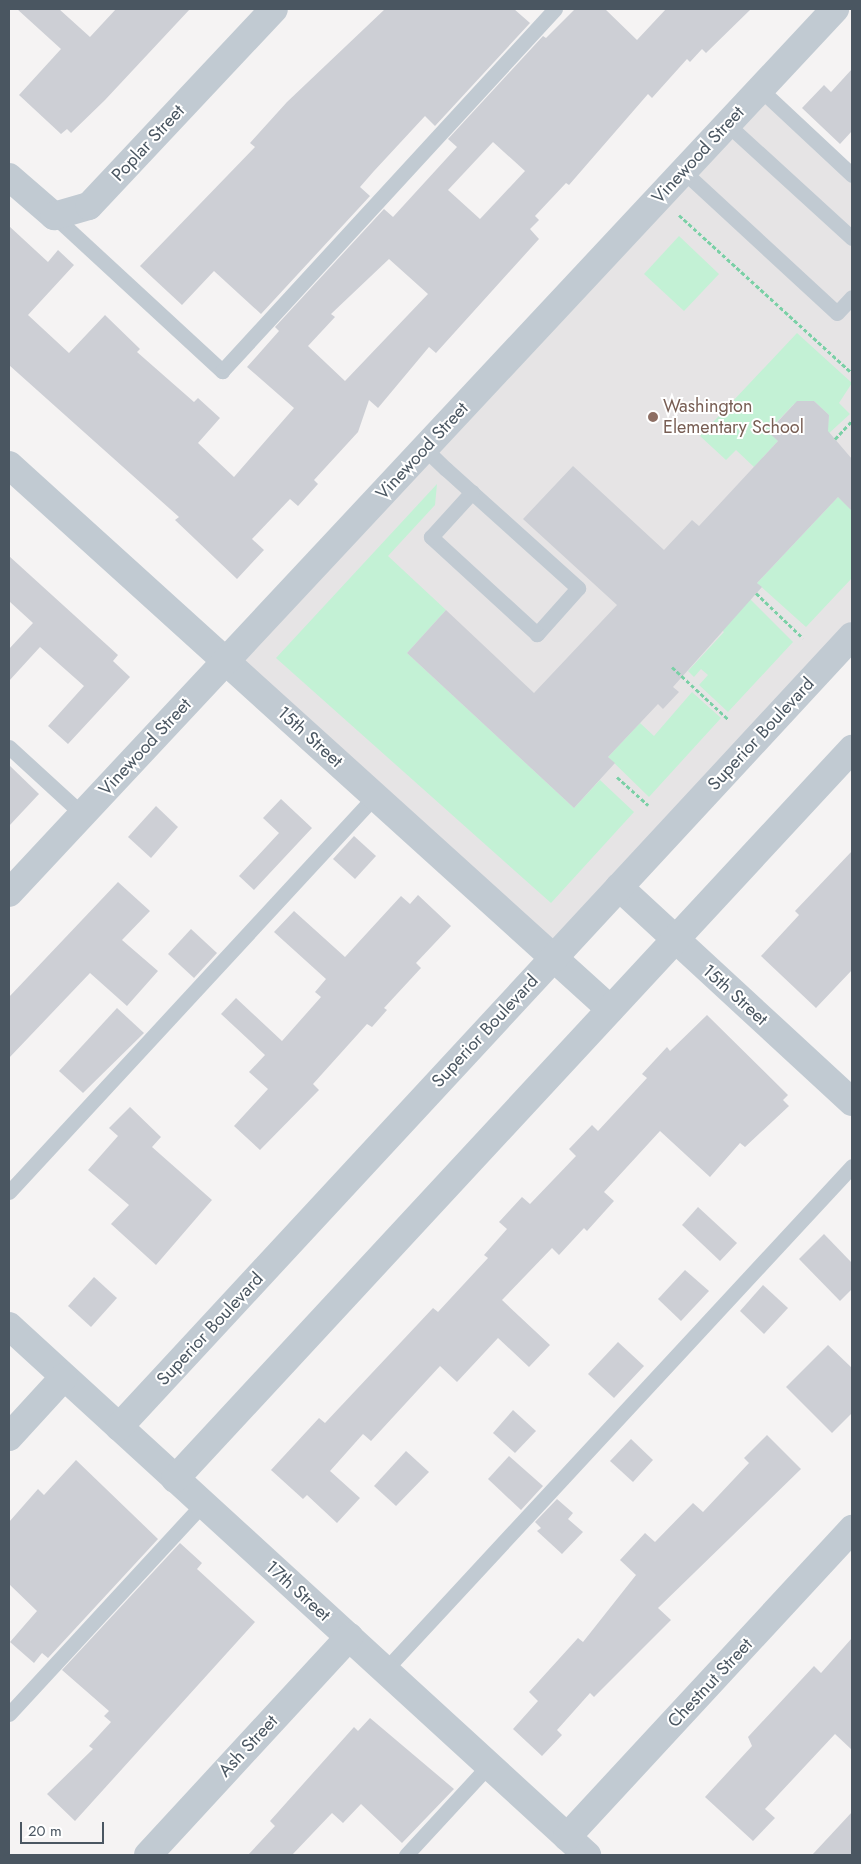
<!DOCTYPE html>
<html>
<head>
<meta charset="utf-8">
<style>
  body { margin:0 }
  #map { position:relative; width:861px; height:1864px; overflow:hidden; background:#f5f3f3; font-family:Jost,sans-serif }
  div>[style] { position:absolute }
  [style*='--x'] { left:calc(var(--x)*1px); top:calc(var(--y)*1px); width:calc(var(--w)*1px); rotate:calc(var(--a)*1deg) }
  .education>* { inset:0; background:#e6e4e5 }
  .green>* { inset:0; background:#c3f1d5 }
  .building>* { inset:0; background:#cdcfd5 }
  .path>* { height:3px; margin-top:-1.5px; transform-origin:0; background:repeating-linear-gradient(90deg,#7ad0a6 0 4px,transparent 0 6.5px) }
  .service>* { height:15px; margin:-7.5px; padding:0 7.5px; transform-origin:7.5px; border-radius:7.5px; background:#c1cad2 }
  .minor>* { height:28px; margin:-14px; padding:0 14px; transform-origin:14px; border-radius:14px; background:#c1cad2 }
  .dots>* { width:14px; height:14px; translate:-50% -50%; box-sizing:border-box; border:2px solid #fff; border-radius:50% }
  span { translate:-50% -50%; white-space:nowrap; text-align:center; line-height:1.15; -webkit-text-stroke:4px #fff; paint-order:stroke }
  .street-label { font-size:18px; color:#4a5661 }
  .education-label { font-size:18px; color:#785e54 }
  .left { translate:0 -50%; text-align:left }
  .frame { position:absolute; inset:0; border:10px solid #4a5661; pointer-events:none }
  .scale { position:absolute; left:20px; top:1822px; width:84px; height:22px; box-sizing:border-box; border:2px solid #4a5661; border-top:0; padding-left:6px; font-size:15px; line-height:18px; white-space:nowrap; color:#4a5661; -webkit-text-stroke:4px #fff; paint-order:stroke }
</style>
</head>
<body>
<div id="map">
  <div class="education">
    <i style="clip-path:polygon(760px 89px,852px 175px,852px 636px,554px 957px,225px 661px)"></i>
  </div>
  <div class="green">
    <i style="clip-path:polygon(679px 236px,719px 274px,684px 311px,644px 274px)"></i>
    <i style="clip-path:polygon(797px 333px,852px 383px,839px 403px,850px 414px,827px 435px,829px 415px,814px 401px,794px 404px,768px 431px,778px 441px,754px 467px,736px 450px,726px 460px,700px 436px)"></i>
    <i style="clip-path:polygon(437px 484px,435px 505px,388px 556px,446px 610px,407px 653px,574px 808px,600px 780px,634px 812px,551px 903px,276px 658px)"></i>
    <i style="clip-path:polygon(838px 497px,848px 506px,852px 501px,852px 578px,806px 627px,757px 583px)"></i>
    <i style="clip-path:polygon(746px 595px,793px 642px,728px 712px,699px 685px,708px 675px,701px 669px,694px 677px,688px 671px,724px 632px,717px 626px)"></i>
    <i style="clip-path:polygon(692px 692px,721px 718px,649px 797px,608px 757px,640px 723px,654px 736px)"></i>
  </div>
  <div class="building">
    <i style="clip-path:polygon(17px 9px,59px 9px,90px 37px,116px 9px,190px 9px,105px 100px,71px 133px,67px 129px,61px 134px,19px 95px,61px 49px)"></i>
    <i style="clip-path:polygon(385px 9px,514px 9px,530px 23px,435px 126px,425px 116px,374px 171px,360px 187px,370px 196px,261px 314px,214px 271px,182px 305px,140px 266px,255px 147px,250px 143px,287px 102px)"></i>
    <i style="clip-path:polygon(evenodd,575px 9px,605px 9px,637px 40px,666px 9px,751px 9px,706px 53px,702px 49px,690px 62px,687px 59px,652px 98px,648px 94px,569px 185px,566px 183px,535px 216px,539px 220px,530px 229px,539px 239px,436px 353px,429px 347px,378px 408px,369px 400px,358px 432px,314px 480px,318px 484px,298px 506px,290px 499px,252px 539px,264px 550px,237px 579px,175px 520px,179px 517px,9px 365px,9px 226px,48px 262px,58px 250px,74px 265px,28px 315px,69px 353px,105px 315px,140px 349px,137px 352px,194px 402px,198px 398px,220px 418px,198px 443px,234px 477px,294px 408px,247px 367px,279px 331px,275px 327px,384px 209px,393px 217px,457px 147px,448px 139px,543px 36px,546px 38px,575px 9px,493px 142px,525px 171px,480px 219px,448px 190px,493px 142px,575px 9px,389px 259px,428px 294px,345px 381px,308px 346px,335px 317px,331px 314px,389px 259px)"></i>
    <i style="clip-path:polygon(852px 69px,852px 131px,840px 144px,802px 108px,824px 85px,831px 92px)"></i>
    <i style="clip-path:polygon(797px 401px,814px 401px,829px 415px,828px 431px,852px 459px,852px 511px,838px 497px,757px 583px,762px 587px,673px 687px,679px 692px,663px 709px,658px 704px,608px 757px,615px 763px,574px 808px,407px 653px,446px 610px,534px 693px,617px 605px,523px 519px,573px 466px,664px 550px,692px 520px,699px 526px,778px 441px,768px 432px)"></i>
    <i style="clip-path:polygon(9px 556px,118px 655px,113px 661px,130px 677px,68px 744px,48px 726px,84px 686px,40px 647px,9px 681px,9px 649px,33px 623px,9px 601px)"></i>
    <i style="clip-path:polygon(9px 765px,39px 794px,9px 826px)"></i>
    <i style="clip-path:polygon(281px 799px,312px 828px,254px 890px,239px 876px,279px 833px,263px 818px)"></i>
    <i style="clip-path:polygon(156px 806px,178px 827px,151px 858px,128px 837px)"></i>
    <i style="clip-path:polygon(354px 836px,376px 856px,355px 879px,333px 859px)"></i>
    <i style="clip-path:polygon(852px 851px,852px 970px,816px 1008px,761px 956px,799px 915px,795px 911px)"></i>
    <i style="clip-path:polygon(118px 882px,150px 911px,122px 940px,158px 971px,127px 1006px,90px 973px,9px 1058px,9px 997px)"></i>
    <i style="clip-path:polygon(418px 895px,451px 926px,416px 963px,421px 968px,384px 1008px,387px 1010px,372px 1027px,367px 1024px,313px 1084px,319px 1090px,260px 1150px,234px 1126px,268px 1089px,249px 1072px,265px 1055px,221px 1014px,236px 998px,282px 1041px,321px 997px,315px 992px,326px 979px,274px 932px,294px 911px,345px 957px,401px 896px,410px 904px)"></i>
    <i style="clip-path:polygon(191px 929px,217px 953px,194px 978px,168px 954px)"></i>
    <i style="clip-path:polygon(117px 1008px,144px 1033px,83px 1093px,59px 1071px)"></i>
    <i style="clip-path:polygon(707px 1015px,788px 1095px,783px 1100px,789px 1106px,745px 1147px,740px 1143px,710px 1177px,660px 1131px,604px 1192px,614px 1201px,587px 1231px,584px 1228px,559px 1255px,552px 1248px,502px 1300px,550px 1345px,529px 1367px,498px 1338px,457px 1382px,440px 1366px,371px 1441px,363px 1434px,330px 1471px,360px 1498px,337px 1523px,307px 1495px,303px 1499px,271px 1470px,319px 1418px,325px 1423px,433px 1308px,438px 1312px,488px 1258px,484px 1255px,507px 1229px,499px 1222px,522px 1197px,530px 1204px,576px 1156px,569px 1149px,592px 1125px,598px 1131px,647px 1078px,642px 1074px,667px 1047px,670px 1051px)"></i>
    <i style="clip-path:polygon(130px 1107px,161px 1137px,152px 1147px,212px 1200px,156px 1265px,111px 1224px,129px 1205px,88px 1170px,118px 1136px,109px 1128px)"></i>
    <i style="clip-path:polygon(698px 1207px,737px 1243px,720px 1261px,682px 1225px)"></i>
    <i style="clip-path:polygon(824px 1234px,852px 1263px,852px 1289px,840px 1301px,799px 1259px)"></i>
    <i style="clip-path:polygon(685px 1270px,709px 1291px,681px 1321px,658px 1299px)"></i>
    <i style="clip-path:polygon(94px 1277px,117px 1298px,91px 1327px,68px 1306px)"></i>
    <i style="clip-path:polygon(763px 1285px,788px 1308px,764px 1334px,740px 1311px)"></i>
    <i style="clip-path:polygon(618px 1342px,644px 1366px,614px 1398px,588px 1374px)"></i>
    <i style="clip-path:polygon(828px 1345px,852px 1368px,852px 1413px,832px 1433px,786px 1387px)"></i>
    <i style="clip-path:polygon(513px 1410px,536px 1431px,515px 1453px,493px 1433px)"></i>
    <i style="clip-path:polygon(767px 1435px,801px 1469px,658px 1608px,671px 1620px,594px 1697px,590px 1693px,557px 1730px,562px 1735px,542px 1756px,513px 1729px,538px 1701px,529px 1692px,578px 1638px,583px 1642px,636px 1575px,620px 1560px,645px 1533px,655px 1542px,693px 1503px,703px 1512px,749px 1463px,744px 1458px)"></i>
    <i style="clip-path:polygon(631px 1439px,653px 1460px,633px 1482px,610px 1461px)"></i>
    <i style="clip-path:polygon(406px 1451px,429px 1472px,396px 1506px,374px 1486px)"></i>
    <i style="clip-path:polygon(509px 1456px,543px 1486px,521px 1510px,488px 1479px)"></i>
    <i style="clip-path:polygon(76px 1460px,158px 1539px,48px 1658px,42px 1653px,34px 1663px,10px 1642px,37px 1611px,9px 1584px,9px 1522px,38px 1489px,44px 1495px)"></i>
    <i style="clip-path:polygon(557px 1499px,573px 1513px,568px 1519px,583px 1532px,562px 1554px,537px 1531px,541px 1528px,535px 1522px)"></i>
    <i style="clip-path:polygon(180px 1543px,202px 1563px,197px 1569px,255px 1622px,75px 1821px,47px 1794px,93px 1749px,89px 1746px,111px 1722px,104px 1716px,109px 1711px,62px 1670px)"></i>
    <i style="clip-path:polygon(852px 1638px,852px 1750px,835px 1734px,765px 1809px,775px 1818px,753px 1841px,705px 1797px,752px 1746px,748px 1737px,814px 1666px,821px 1673px)"></i>
    <i style="clip-path:polygon(370px 1718px,454px 1789px,402px 1843px,361px 1804px,343px 1823px,332px 1813px,292px 1855px,248px 1855px,275px 1826px,270px 1821px,354px 1727px,358px 1731px)"></i>
    <i style="clip-path:polygon(852px 1812px,852px 1855px,812px 1855px)"></i>
  </div>
  <div class="path">
    <i style="--x:679;--y:215;--w:234;--a:42.4"></i>
    <i style="--x:835;--y:439;--w:25;--a:-47"></i>
    <i style="--x:756;--y:593;--w:65;--a:43.8"></i>
    <i style="--x:672;--y:667;--w:76;--a:42.9"></i>
    <i style="--x:617;--y:777;--w:42;--a:42.1"></i>
  </div>
  <div class="service">
    <i style="--x:760;--y:89;--w:126;--a:43.1"></i>
    <i style="--x:727;--y:124;--w:169;--a:42.4"></i>
    <i style="--x:683;--y:171;--w:209;--a:42.7"></i>
    <i style="--x:837;--y:313;--w:22;--a:-47"></i>
    <i style="--x:54;--y:216;--w:229;--a:42.7"></i>
    <i style="--x:222;--y:371;--w:492;--a:-47.4"></i>
    <i style="--x:424;--y:448;--w:30;--a:44"></i>
    <i style="--x:446;--y:469;--w:178;--a:42"></i>
    <i style="--x:578;--y:588;--w:62;--a:131.7"></i>
    <i style="--x:537;--y:634;--w:144;--a:-137.5"></i>
    <i style="--x:431;--y:537;--w:61;--a:-47.7"></i>
    <i style="--x:9;--y:747;--w:99;--a:42.5"></i>
    <i style="--x:9;--y:1192;--w:539;--a:-47.25"></i>
    <i style="--x:385;--y:1670;--w:687;--a:-47.18"></i>
    <i style="--x:9;--y:1714;--w:286;--a:-47.3"></i>
    <i style="--x:406;--y:1855;--w:122;--a:-47.3"></i>
  </div>
  <div class="minor">
    <i style="--x:9;--y:177;--w:60;--a:40.9"></i>
    <i style="--x:54;--y:216;--w:36;--a:-16"></i>
    <i style="--x:89;--y:206;--w:270;--a:-46.8"></i>
    <i style="--x:9;--y:465;--w:811;--a:42.15"></i>
    <i style="--x:619;--y:887;--w:317;--a:42.7"></i>
    <i style="--x:9;--y:893;--w:1210;--a:-46.94"></i>
    <i style="--x:9;--y:1326;--w:784;--a:42.47"></i>
    <i style="--x:119;--y:1427;--w:1078;--a:-47.18"></i>
    <i style="--x:9;--y:1437;--w:81;--a:-47.5"></i>
    <i style="--x:175;--y:1479;--w:996;--a:-47.16"></i>
    <i style="--x:567;--y:1837;--w:420;--a:-47.2"></i>
    <i style="--x:148;--y:1855;--w:297;--a:-47.3"></i>
  </div>
  <div class="dots">
    <i style="left:653px;top:417px;background:#8d6e63"></i>
  </div>
  <div class="street-label">
    <span style="left:148px;top:143px;rotate:-47deg">Poplar Street</span>
    <span style="left:698px;top:155px;rotate:-47deg">Vinewood Street</span>
    <span style="left:422px;top:451px;rotate:-47deg">Vinewood Street</span>
    <span style="left:761px;top:734px;rotate:-47deg">Superior Boulevard</span>
    <span style="left:310px;top:737px;rotate:42deg">15th Street</span>
    <span style="left:145px;top:747px;rotate:-47deg">Vinewood Street</span>
    <span style="left:735px;top:995px;rotate:42deg">15th Street</span>
    <span style="left:485px;top:1031px;rotate:-47deg">Superior Boulevard</span>
    <span style="left:210px;top:1329px;rotate:-47deg">Superior Boulevard</span>
    <span style="left:298px;top:1591px;rotate:42deg">17th Street</span>
    <span style="left:710px;top:1683px;rotate:-47deg">Chestnut Street</span>
    <span style="left:248px;top:1746px;rotate:-47deg">Ash Street</span>
  </div>
  <div class="education-label">
    <span class="left" style="left:663px;top:417px">Washington<br>Elementary School</span>
  </div>
  <div class="frame"></div>
  <div class="scale">20 m</div>
</div>
</body>
</html>
